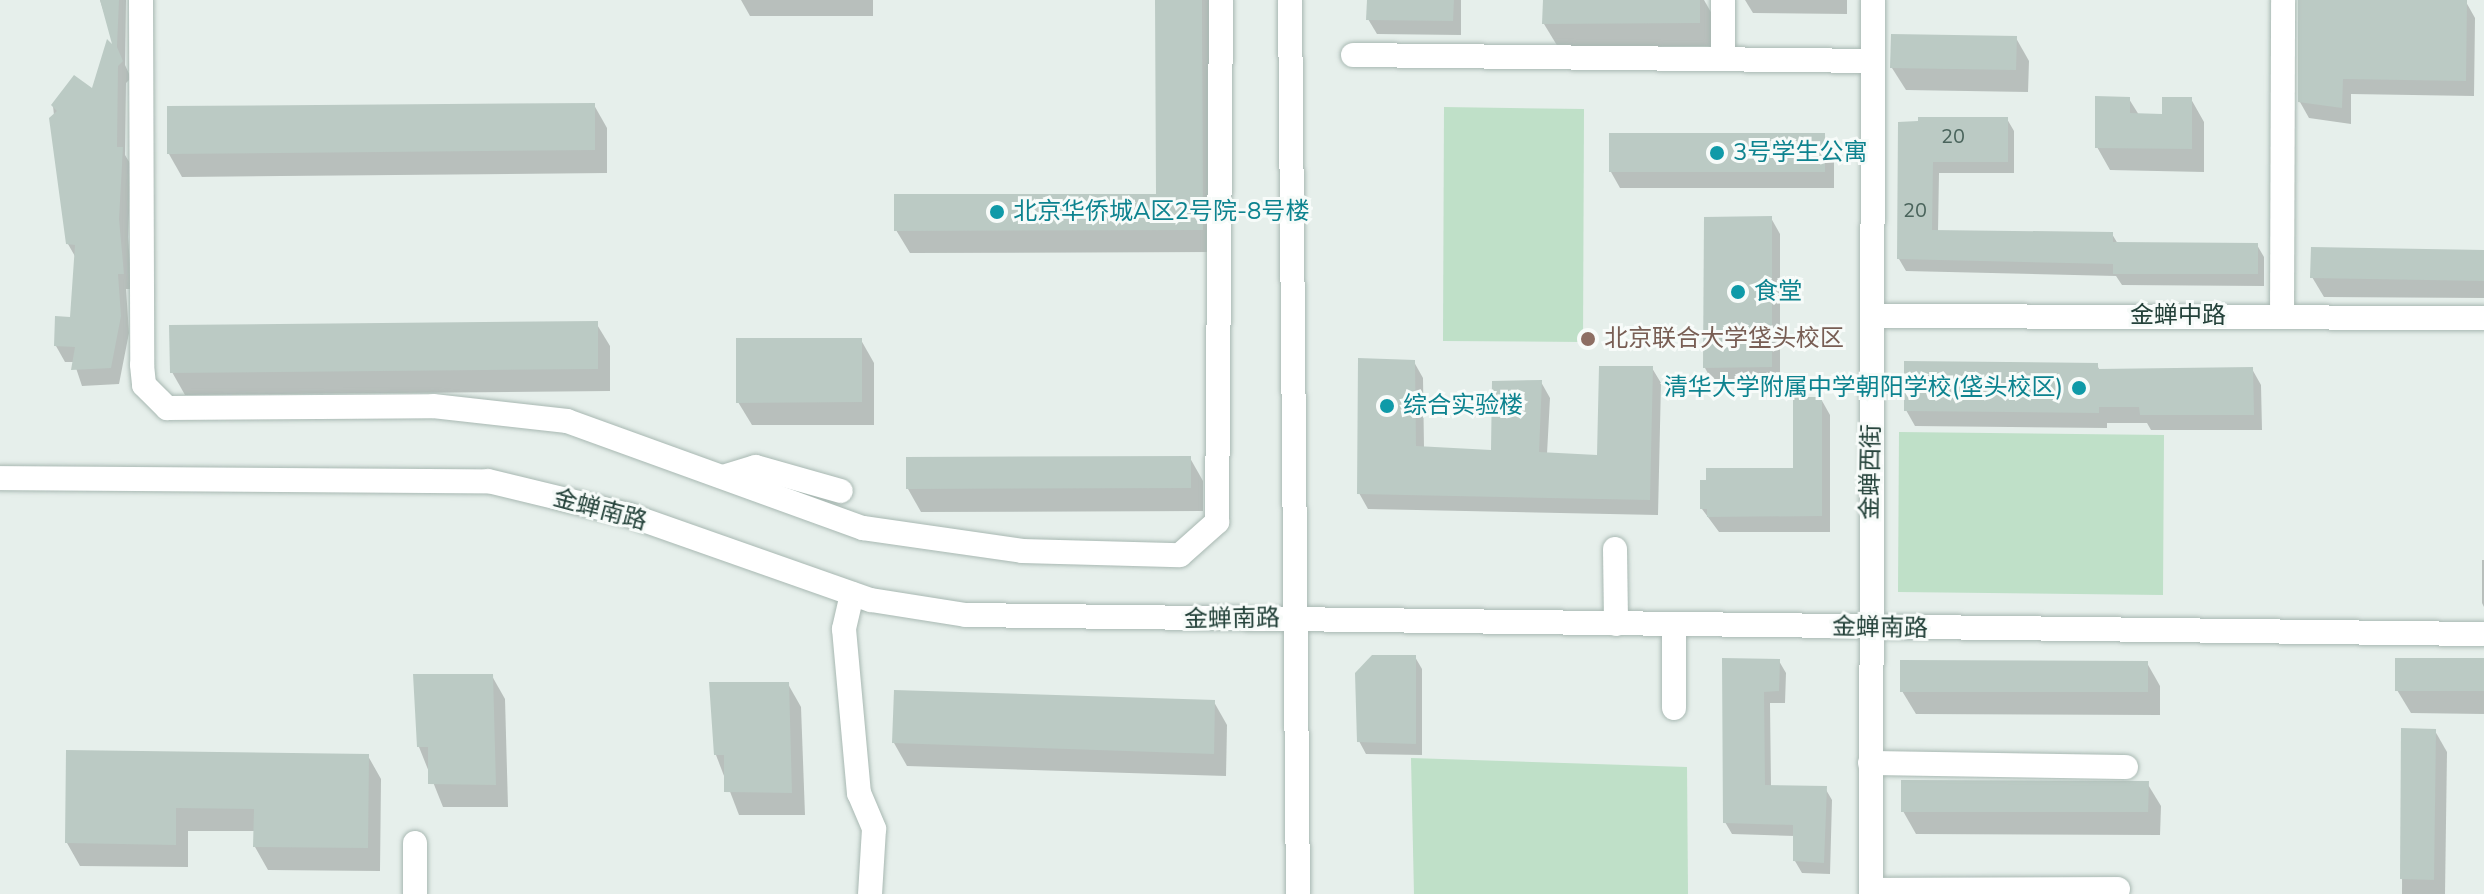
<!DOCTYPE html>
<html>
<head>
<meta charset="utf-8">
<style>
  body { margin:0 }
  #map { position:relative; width:2484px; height:894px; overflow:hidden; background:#e6efeb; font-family:"Nunito Sans","Noto Sans SC",sans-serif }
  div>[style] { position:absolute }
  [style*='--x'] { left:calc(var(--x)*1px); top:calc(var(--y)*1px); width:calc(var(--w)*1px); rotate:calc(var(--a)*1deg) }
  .green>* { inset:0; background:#bfe0c8 }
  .shadow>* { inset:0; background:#0003 }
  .building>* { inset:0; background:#bbcac4 }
  .roads { filter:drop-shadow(0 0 2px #a8b8b2) drop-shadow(0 0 2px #a8b8b2) }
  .minor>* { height:24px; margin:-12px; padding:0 12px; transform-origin:12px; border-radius:12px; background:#fff }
  .dots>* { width:22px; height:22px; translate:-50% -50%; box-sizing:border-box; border:4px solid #f7fbf9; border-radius:50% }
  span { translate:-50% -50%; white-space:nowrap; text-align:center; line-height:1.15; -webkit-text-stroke:6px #f7fbf9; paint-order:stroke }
  .number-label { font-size:20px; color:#4a645c }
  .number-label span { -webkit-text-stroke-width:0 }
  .culture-label { font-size:24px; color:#0d838f }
  .left { translate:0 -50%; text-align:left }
  .right { translate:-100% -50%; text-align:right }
  .street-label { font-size:24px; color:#24423a }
  .education-label { font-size:24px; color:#785e54 }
</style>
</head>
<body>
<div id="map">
  <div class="green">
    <i style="clip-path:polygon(1444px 107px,1584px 109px,1583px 342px,1443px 341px)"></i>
    <i style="clip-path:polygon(1899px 432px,2164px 435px,2163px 595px,1898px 592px)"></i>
    <i style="clip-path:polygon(1411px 758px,1687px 767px,1688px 894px,1414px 894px)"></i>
  </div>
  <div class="shadow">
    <i style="clip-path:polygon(100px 0,126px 0,125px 65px,131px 78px,126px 83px,125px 155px,131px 165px,128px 237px,132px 289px,126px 289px,129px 333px,119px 384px,82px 386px,74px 362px,65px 362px,56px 346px,72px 319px,76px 258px,68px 244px,53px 106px,93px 91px,116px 49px)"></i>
    <i style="clip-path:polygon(741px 0,873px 0,873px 16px,750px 16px)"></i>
    <i style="clip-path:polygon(1157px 0,1214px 0,1215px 252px,910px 253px,896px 230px,1158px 196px)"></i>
    <i style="clip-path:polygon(1367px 0,1461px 0,1461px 35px,1377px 34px,1368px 19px)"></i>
    <i style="clip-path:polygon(1545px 0,1704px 0,1712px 14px,1712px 46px,1558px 47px,1544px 24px)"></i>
    <i style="clip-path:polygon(1745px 0,1847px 0,1847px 14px,1753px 13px)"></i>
    <i style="clip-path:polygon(2298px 0,2466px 2px,2475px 18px,2474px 96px,2351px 94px,2351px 124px,2309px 118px,2300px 102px)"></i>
    <i style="clip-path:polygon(2016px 38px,2029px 61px,2028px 92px,1906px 90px,1892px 68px)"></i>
    <i style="clip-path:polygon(2129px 99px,2139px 115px,2164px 116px,2191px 99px,2204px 122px,2204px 172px,2110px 170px,2097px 147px)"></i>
    <i style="clip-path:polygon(594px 105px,607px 128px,607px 173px,182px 177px,169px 154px)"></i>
    <i style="clip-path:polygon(2007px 119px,2014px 131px,2014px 173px,1939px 173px,1938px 232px,2112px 234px,2118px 244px,2257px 245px,2264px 257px,2264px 286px,2122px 285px,2116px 276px,1906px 271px,1899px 259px,1900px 123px)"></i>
    <i style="clip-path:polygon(1824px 135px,1834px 151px,1834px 188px,1620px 188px,1611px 172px)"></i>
    <i style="clip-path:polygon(1771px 218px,1780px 234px,1780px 382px,1714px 384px,1705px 368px)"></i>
    <i style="clip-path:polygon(2484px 252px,2484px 298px,2324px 297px,2312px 277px)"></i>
    <i style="clip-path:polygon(596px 323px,610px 346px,610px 391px,185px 395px,172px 372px)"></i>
    <i style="clip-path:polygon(861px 340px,874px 363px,874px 425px,752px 425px,738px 402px)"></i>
    <i style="clip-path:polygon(1414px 362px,1423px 378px,1424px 448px,1493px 452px,1541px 382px,1550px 398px,1547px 454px,1599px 457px,1652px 368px,1661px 383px,1658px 515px,1368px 509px,1359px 493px)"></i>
    <i style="clip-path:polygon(2097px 365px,2100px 371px,2252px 369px,2261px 385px,2262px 430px,2151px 430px,2147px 423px,2107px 423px,2107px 428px,1915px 426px,1906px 410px)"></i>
    <i style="clip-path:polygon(1821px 399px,1830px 415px,1830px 532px,1719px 532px,1702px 509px,1795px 470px)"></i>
    <i style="clip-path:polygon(1190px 458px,1203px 481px,1203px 511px,921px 512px,908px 489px)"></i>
    <i style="clip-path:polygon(2482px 560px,2484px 560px,2484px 607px,2482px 603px)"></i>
    <i style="clip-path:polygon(1415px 657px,1422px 669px,1422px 755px,1366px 754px,1359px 741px)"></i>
    <i style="clip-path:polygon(1724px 660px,1779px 661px,1786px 673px,1785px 703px,1770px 703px,1771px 787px,1825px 788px,1832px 800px,1830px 874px,1802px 873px,1795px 861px,1795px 836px,1732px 834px,1725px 822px)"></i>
    <i style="clip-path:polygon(2484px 660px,2484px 714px,2411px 713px,2397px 690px)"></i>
    <i style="clip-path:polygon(2147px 663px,2160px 686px,2160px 715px,1916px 714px,1902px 691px)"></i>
    <i style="clip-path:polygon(492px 676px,505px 699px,508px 807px,443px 807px,419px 747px)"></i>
    <i style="clip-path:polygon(788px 684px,801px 707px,805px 815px,739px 815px,716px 755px)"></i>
    <i style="clip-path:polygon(1214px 702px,1227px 725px,1226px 776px,907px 766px,894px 743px)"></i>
    <i style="clip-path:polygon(2403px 730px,2435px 731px,2447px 752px,2445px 894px,2402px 894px)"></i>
    <i style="clip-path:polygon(68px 752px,368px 756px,381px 779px,380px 871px,268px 870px,255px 847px,255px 831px,188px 831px,188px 867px,80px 866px,67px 843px)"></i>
    <i style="clip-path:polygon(2147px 783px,2161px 806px,2160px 835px,1916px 834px,1903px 811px)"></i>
  </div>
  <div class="building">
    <i style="clip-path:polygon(100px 0,119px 0,117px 47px,123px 61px,118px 66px,117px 147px,123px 147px,119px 219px,124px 274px,118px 274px,121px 316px,111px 368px,71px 370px,75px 347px,54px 346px,55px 316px,70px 317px,75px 245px,66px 244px,49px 118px,57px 111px,51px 105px,74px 75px,92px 88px,107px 39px,112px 44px)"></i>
    <i style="clip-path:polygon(1155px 0,1202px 0,1203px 230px,894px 231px,894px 194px,1156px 194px)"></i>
    <i style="clip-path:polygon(1367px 0,1454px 0,1453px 21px,1366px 20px)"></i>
    <i style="clip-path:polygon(1543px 0,1700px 0,1700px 23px,1542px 24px)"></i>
    <i style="clip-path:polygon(2298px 0,2467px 0,2466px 81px,2343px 79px,2342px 108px,2298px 102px)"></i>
    <i style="clip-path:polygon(1891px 34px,2017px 36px,2016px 70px,1890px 68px)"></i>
    <i style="clip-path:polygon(2095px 96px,2130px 97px,2130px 113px,2162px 114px,2162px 97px,2192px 97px,2192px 149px,2095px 148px)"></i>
    <i style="clip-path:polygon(595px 103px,595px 150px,167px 154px,167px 106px)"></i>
    <i style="clip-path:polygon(1918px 117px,2008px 117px,2008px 162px,1933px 162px,1932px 230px,2113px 232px,2113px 242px,2258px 243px,2258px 274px,2113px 274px,2113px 264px,1897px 259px,1898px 122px,1918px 121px)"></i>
    <i style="clip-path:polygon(1609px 133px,1825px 133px,1825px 172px,1609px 172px)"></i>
    <i style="clip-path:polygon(1772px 216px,1772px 367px,1703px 368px,1704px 217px)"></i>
    <i style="clip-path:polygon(2311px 247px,2484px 250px,2484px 281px,2310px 278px)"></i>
    <i style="clip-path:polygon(598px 321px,598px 369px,170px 373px,169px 325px)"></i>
    <i style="clip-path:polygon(736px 338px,862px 338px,862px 402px,736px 403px)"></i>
    <i style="clip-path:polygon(1358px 358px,1415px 360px,1416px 446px,1491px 450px,1492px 381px,1542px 380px,1539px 452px,1597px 455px,1599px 366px,1653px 366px,1650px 500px,1357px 494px)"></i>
    <i style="clip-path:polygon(1904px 361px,2098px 363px,2098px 369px,2253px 367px,2254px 415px,2140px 415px,2139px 407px,2099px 407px,2099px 413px,1904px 411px)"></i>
    <i style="clip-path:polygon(1793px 397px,1822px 397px,1822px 516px,1707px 517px,1707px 509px,1700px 509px,1700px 480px,1706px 480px,1706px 468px,1793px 468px)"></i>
    <i style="clip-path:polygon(1191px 456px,1191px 488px,906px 489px,906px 457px)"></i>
    <i style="clip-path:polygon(1372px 655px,1416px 655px,1416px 744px,1357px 742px,1355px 673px)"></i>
    <i style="clip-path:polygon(1722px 658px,1780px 659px,1779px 691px,1764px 692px,1765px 785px,1827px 786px,1824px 863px,1793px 861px,1793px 825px,1723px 823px)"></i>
    <i style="clip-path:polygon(2395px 658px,2484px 658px,2484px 691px,2395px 691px)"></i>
    <i style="clip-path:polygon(1900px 660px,2148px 661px,2148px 692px,1900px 692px)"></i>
    <i style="clip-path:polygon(413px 674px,493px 674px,496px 785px,428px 784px,428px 747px,417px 747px)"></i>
    <i style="clip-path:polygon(709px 682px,789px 682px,792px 793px,724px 792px,724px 755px,714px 755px)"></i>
    <i style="clip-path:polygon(894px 690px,1215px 700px,1214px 754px,892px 743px)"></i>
    <i style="clip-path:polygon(2401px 728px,2436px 729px,2434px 880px,2400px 879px)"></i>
    <i style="clip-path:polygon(66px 750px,369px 754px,368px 848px,253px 847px,254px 809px,176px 808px,176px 845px,65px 843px)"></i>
    <i style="clip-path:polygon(1901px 780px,2149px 781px,2148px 812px,1901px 812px)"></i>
  </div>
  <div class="roads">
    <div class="minor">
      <i style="--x:141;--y:0;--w:365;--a:89.8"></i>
      <i style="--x:142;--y:365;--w:20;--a:84"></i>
      <i style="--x:144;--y:385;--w:33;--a:45"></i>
      <i style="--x:167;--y:408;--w:266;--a:-0.4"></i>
      <i style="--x:433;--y:406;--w:135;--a:6.4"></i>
      <i style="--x:567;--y:421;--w:315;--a:19.9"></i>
      <i style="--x:863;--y:528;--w:161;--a:8.2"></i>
      <i style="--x:1022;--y:551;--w:158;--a:1.5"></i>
      <i style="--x:1180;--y:555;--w:50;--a:-41.7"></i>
      <i style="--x:1217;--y:522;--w:522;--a:-89.56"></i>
      <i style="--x:1290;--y:0;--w:894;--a:89.49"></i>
      <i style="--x:1353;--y:55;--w:520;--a:0.66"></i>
      <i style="--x:1723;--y:57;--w:57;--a:-90"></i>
      <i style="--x:1873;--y:316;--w:611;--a:0.19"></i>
      <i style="--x:2282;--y:316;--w:316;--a:-89.8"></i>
      <i style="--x:723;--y:477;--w:34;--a:-17"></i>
      <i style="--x:756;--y:467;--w:88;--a:15.8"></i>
      <i style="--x:0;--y:478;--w:488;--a:0.4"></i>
      <i style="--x:488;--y:481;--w:145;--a:13.6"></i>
      <i style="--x:629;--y:515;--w:256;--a:19.4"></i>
      <i style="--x:871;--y:600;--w:96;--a:9"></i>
      <i style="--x:966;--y:615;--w:1518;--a:0.72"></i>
      <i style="--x:1615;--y:549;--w:75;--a:89.2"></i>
      <i style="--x:852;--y:594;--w:36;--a:103"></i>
      <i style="--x:844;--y:629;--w:165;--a:84.8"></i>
      <i style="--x:859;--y:793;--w:39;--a:67"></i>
      <i style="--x:874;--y:829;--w:65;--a:93.5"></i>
      <i style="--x:1674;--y:708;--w:83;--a:-90"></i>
      <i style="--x:1870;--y:763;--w:256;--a:0.9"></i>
      <i style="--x:415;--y:843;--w:51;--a:90"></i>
      <i style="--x:1871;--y:890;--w:247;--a:-0.2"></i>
      <i style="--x:1871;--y:894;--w:894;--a:-89.87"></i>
    </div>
  </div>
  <div class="dots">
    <i style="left:1717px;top:153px;background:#0f9aa8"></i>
    <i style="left:997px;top:212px;background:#0f9aa8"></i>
    <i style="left:1738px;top:292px;background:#0f9aa8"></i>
    <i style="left:1588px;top:339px;background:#8d6e63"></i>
    <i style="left:2079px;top:388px;background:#0f9aa8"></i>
    <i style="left:1387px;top:406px;background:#0f9aa8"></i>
  </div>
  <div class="number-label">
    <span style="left:1953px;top:136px">20</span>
    <span style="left:1915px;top:210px">20</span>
  </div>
  <div class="culture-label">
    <span class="left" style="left:1733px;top:153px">3号学生公寓</span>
    <span class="left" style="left:1013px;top:212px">北京华侨城A区2号院-8号楼</span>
    <span class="left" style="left:1754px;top:292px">食堂</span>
    <span class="right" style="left:2063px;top:388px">清华大学附属中学朝阳学校(垡头校区)</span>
    <span class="left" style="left:1403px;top:406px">综合实验楼</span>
  </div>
  <div class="street-label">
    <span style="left:2178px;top:316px">金蝉中路</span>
    <span style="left:1871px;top:472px;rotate:-89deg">金蝉西街</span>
    <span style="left:600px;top:510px;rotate:15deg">金蝉南路</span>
    <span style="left:1232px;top:619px;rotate:-1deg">金蝉南路</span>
    <span style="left:1880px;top:628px;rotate:1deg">金蝉南路</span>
  </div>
  <div class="education-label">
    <span class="left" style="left:1604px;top:339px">北京联合大学垡头校区</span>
  </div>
</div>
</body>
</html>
